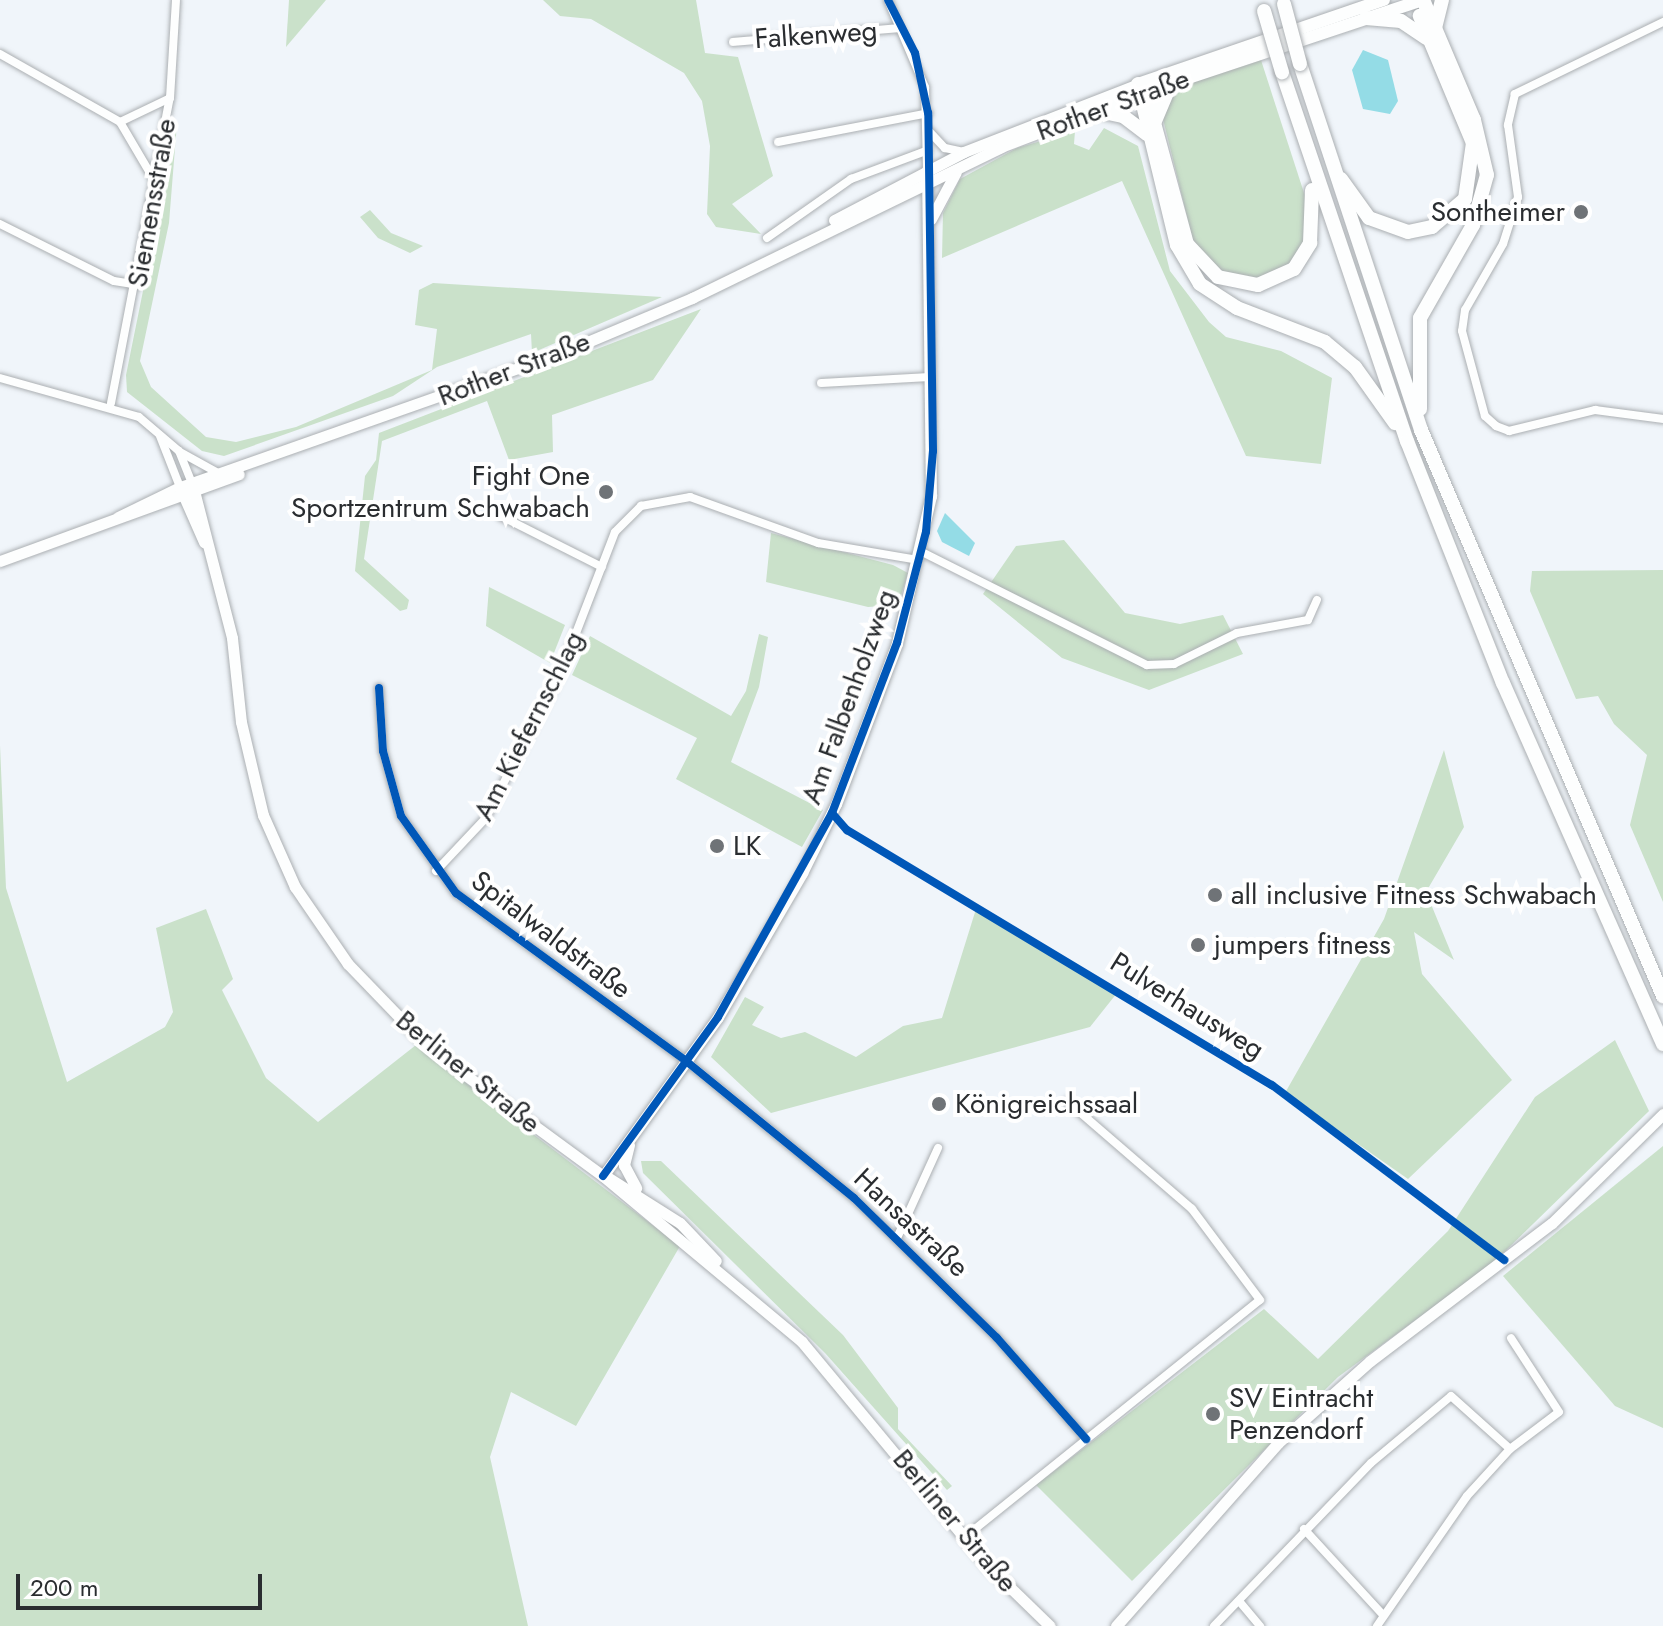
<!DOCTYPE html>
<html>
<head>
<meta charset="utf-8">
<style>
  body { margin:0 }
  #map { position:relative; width:1663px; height:1626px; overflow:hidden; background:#f0f5fa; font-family:Jost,sans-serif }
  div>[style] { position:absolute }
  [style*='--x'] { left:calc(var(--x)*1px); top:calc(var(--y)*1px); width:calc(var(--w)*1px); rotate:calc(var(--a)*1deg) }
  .green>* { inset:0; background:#cae1ca }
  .water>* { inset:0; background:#94dce6 }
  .roads { filter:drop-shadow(0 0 2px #abafb2) drop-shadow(0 0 2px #abafb2) }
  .street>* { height:8px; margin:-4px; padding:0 4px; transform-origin:4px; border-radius:4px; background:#fdfefe }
  .secondary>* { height:11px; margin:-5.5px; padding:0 5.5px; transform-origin:5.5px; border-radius:5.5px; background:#fdfefe }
  .primary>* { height:12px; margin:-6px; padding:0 6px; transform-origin:6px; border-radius:6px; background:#fdfefe }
  .highway>* { height:14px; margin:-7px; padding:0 7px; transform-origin:7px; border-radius:7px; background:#fdfefe }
  .bridges { filter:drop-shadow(0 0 2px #abafb2) drop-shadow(0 0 2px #abafb2) }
  .highway-bridge>* { height:14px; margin:-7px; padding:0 7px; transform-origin:7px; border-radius:7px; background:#fdfefe }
  .cycleway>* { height:8px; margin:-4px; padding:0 4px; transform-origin:4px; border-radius:4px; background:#0057b8 }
  .dots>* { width:22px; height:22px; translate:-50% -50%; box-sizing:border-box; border:4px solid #fff; border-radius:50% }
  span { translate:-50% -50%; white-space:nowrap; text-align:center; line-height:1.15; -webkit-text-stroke:8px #fff; paint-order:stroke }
  .street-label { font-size:28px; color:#2a2d30 }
  .poi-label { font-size:28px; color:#2a2d30 }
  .right { translate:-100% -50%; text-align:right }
  .left { translate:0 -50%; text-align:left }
  .scale { position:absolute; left:16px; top:1574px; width:246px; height:36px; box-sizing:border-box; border:4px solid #2a2d30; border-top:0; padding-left:10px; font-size:24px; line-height:28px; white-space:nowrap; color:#2a2d30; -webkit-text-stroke:6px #fff; paint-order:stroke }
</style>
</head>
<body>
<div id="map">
  <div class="green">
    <i style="clip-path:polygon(289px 0,326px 0,286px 47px)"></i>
    <i style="clip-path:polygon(543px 0,696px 0,705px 53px,738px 57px,773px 176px,732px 204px,761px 234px,716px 227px,707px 214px,710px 146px,702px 101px,684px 73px,591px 19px,560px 16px)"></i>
    <i style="clip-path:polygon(1260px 57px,1305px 196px,1308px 237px,1292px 264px,1254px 281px,1223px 274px,1193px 241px,1163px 119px,1174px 89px)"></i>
    <i style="clip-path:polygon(177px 123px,169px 223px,140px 361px,151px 387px,206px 437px,236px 442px,296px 427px,432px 370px,437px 329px,415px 325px,419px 290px,433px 283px,662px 297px,532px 353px,531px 334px,437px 367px,393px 396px,224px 456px,202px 451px,127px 392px,126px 375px)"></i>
    <i style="clip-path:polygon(1104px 128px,1138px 146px,1170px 271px,1209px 322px,1226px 337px,1281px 351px,1332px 378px,1321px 464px,1246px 456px,1122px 181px,942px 258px,943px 213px,960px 179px,1017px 148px,1075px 131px,1074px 144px,1089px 150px)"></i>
    <i style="clip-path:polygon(370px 210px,391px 233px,423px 246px,410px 253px,378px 238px,360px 217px)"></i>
    <i style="clip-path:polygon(701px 309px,653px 380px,552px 415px,553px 452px,509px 460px,487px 401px,382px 441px,364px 559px,409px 600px,407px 609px,400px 611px,355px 571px,365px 476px,376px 460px,379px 433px)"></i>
    <i style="clip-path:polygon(771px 533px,893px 565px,908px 573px,898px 605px,868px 607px,766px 582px)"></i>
    <i style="clip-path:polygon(1064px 540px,1125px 613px,1180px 624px,1223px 615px,1243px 654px,1149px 690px,1062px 658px,983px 594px,1016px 546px)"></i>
    <i style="clip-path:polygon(1663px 570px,1663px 902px,1630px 825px,1647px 755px,1614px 724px,1598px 696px,1576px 699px,1530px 591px,1532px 571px)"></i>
    <i style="clip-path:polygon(489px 587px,565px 625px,550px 663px,486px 626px)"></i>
    <i style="clip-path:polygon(759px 634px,768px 637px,759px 687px,731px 762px,823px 810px,802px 847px,676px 779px,697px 738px,572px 675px,590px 636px,731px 716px,746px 691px)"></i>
    <i style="clip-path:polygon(0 745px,6px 888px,67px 1082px,165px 1027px,173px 1012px,156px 928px,206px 909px,233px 979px,222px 990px,266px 1078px,318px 1122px,416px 1045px,680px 1246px,576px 1426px,511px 1392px,490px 1457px,528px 1626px,0 1626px)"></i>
    <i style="clip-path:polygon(1444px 750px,1464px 827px,1426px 892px,1454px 960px,1414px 932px,1422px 974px,1512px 1080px,1408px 1179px,1285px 1093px,1384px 919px)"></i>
    <i style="clip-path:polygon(976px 909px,1117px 993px,1090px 1027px,771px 1113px,711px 1057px,745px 997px,764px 1007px,752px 1025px,781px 1038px,805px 1032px,856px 1057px,903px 1026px,942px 1018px)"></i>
    <i style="clip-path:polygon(1615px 1040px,1649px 1111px,1493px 1263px,1338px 1377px,1132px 1581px,1036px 1485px,1264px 1309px,1318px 1359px,1448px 1231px,1535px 1097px)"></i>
    <i style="clip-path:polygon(1663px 1146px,1663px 1428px,1615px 1406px,1503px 1276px)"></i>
    <i style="clip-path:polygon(641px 1161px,661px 1161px,843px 1335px,898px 1408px,898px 1429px,952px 1486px,947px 1490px,825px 1353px,643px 1173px)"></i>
  </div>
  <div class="water">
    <i style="clip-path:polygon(1363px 50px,1388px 60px,1398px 101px,1390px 114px,1363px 109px,1352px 70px)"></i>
    <i style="clip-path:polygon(945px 513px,975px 543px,969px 556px,942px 542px,937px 531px)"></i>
  </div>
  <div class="roads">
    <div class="street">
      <i style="--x:888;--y:0;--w:95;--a:67"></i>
      <i style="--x:925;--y:87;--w:83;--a:88.6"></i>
      <i style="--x:1663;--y:22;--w:165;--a:154.1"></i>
      <i style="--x:1515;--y:94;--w:32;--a:103"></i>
      <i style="--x:1508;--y:125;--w:73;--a:82.1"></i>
      <i style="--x:1518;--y:197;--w:49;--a:107.7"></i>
      <i style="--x:1503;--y:244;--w:76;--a:119.9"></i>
      <i style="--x:1465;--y:310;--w:21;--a:98"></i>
      <i style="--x:1462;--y:331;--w:88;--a:74.9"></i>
      <i style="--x:1485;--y:416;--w:15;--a:42"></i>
      <i style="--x:1496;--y:426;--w:14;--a:21"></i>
      <i style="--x:1509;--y:431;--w:89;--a:-13.7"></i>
      <i style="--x:1595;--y:410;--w:69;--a:7.5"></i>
      <i style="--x:733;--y:42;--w:167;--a:-4.8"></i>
      <i style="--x:0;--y:54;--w:138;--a:29.5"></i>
      <i style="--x:120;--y:122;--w:55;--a:-25.6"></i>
      <i style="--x:120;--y:122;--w:71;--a:59.5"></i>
      <i style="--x:927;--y:129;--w:26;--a:47"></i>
      <i style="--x:945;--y:148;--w:19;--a:12"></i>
      <i style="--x:778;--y:142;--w:153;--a:-10.9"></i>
      <i style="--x:0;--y:224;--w:127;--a:26.6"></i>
      <i style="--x:114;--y:281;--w:24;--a:9"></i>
      <i style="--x:767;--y:238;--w:103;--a:-35.1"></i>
      <i style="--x:851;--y:179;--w:82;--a:-20.6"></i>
      <i style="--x:0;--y:378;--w:144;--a:15.7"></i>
      <i style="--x:139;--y:417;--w:52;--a:40.4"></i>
      <i style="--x:179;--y:451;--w:35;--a:68"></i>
      <i style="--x:821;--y:383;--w:109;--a:-3.2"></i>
      <i style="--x:111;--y:403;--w:311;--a:-79.1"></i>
      <i style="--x:170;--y:98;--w:98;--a:-86.5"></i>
      <i style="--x:160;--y:436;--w:55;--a:68.6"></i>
      <i style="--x:180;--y:452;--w:46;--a:28.8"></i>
      <i style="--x:501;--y:516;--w:113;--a:26.8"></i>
      <i style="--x:920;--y:551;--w:254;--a:26.7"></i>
      <i style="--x:1147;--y:665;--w:27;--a:-2"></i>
      <i style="--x:1174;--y:664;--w:70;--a:-26.2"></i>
      <i style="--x:1237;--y:633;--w:72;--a:-10.4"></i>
      <i style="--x:1308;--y:620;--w:22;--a:-66"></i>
      <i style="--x:379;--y:688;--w:63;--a:86.4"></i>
      <i style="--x:383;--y:751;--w:67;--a:74.5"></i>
      <i style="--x:401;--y:816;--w:95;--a:54.5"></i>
      <i style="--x:456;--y:893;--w:285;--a:36.1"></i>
      <i style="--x:686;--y:1061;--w:217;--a:39.2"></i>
      <i style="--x:854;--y:1198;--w:200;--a:44.4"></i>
      <i style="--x:997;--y:1338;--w:135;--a:48.6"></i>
      <i style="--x:436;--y:871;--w:71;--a:-46.7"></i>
      <i style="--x:485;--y:819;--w:165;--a:-62.7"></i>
      <i style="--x:561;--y:672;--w:150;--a:-68.9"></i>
      <i style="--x:615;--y:532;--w:37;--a:-45"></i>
      <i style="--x:641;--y:506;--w:50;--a:-10.4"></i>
      <i style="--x:690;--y:497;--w:136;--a:19.8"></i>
      <i style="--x:818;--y:543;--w:101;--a:9.6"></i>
      <i style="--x:897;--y:1238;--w:99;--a:-65.5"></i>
      <i style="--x:1304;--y:1529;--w:117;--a:47.4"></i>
      <i style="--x:965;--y:1537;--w:378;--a:-38.8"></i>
      <i style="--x:1260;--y:1300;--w:114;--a:-126.8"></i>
      <i style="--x:1192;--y:1209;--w:164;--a:-139.2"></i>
      <i style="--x:1239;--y:1601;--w:33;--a:50"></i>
      <i style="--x:1214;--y:1626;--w:226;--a:-46.1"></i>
      <i style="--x:1371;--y:1463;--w:104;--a:-39.9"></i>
      <i style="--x:1451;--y:1396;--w:79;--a:41.9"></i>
      <i style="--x:1377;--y:1626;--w:158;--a:-55.3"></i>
      <i style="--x:1467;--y:1496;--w:64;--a:-47.5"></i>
      <i style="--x:1510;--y:1449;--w:61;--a:-37.1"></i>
      <i style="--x:1559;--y:1412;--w:88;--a:-123"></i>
    </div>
    <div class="secondary">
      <i style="--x:931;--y:219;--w:53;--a:-62"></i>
      <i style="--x:834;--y:220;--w:147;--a:-27.6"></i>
      <i style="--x:964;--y:152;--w:187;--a:-21.3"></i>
      <i style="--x:192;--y:483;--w:160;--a:75.5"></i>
      <i style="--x:232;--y:638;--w:84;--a:83.9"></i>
      <i style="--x:241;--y:722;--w:96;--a:76.7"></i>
      <i style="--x:263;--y:815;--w:79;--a:66"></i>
      <i style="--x:295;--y:887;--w:93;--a:55.5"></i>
      <i style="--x:348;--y:964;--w:118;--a:46"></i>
      <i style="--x:430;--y:1049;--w:215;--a:36.3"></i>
      <i style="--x:603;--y:1176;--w:259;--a:39.8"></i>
      <i style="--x:802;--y:1342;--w:291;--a:50.3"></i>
      <i style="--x:988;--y:1566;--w:86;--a:44.1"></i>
      <i style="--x:182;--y:492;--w:55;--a:66.3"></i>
      <i style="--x:118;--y:517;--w:69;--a:-25.8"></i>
      <i style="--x:180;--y:487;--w:409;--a:-19.4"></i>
      <i style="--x:566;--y:351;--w:137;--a:-22.8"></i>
      <i style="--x:692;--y:298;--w:344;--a:-26"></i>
      <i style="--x:1001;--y:147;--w:146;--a:-20.9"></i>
      <i style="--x:0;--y:561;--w:254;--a:-20"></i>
      <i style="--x:629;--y:1145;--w:21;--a:104"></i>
      <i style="--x:624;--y:1165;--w:26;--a:62"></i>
      <i style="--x:603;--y:1176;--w:196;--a:-54.1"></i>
      <i style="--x:718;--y:1017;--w:167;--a:-59.7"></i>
      <i style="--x:802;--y:873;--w:77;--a:-63.8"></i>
      <i style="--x:836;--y:804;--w:172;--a:-69.2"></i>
      <i style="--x:897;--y:643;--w:151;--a:-77"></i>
      <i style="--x:931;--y:496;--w:326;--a:-90.7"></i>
      <i style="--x:607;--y:1177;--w:86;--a:32.2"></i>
      <i style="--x:680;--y:1223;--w:52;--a:46.5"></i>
      <i style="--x:1116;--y:1626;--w:244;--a:-48.5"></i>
      <i style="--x:1278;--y:1443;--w:123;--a:-41.7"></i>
      <i style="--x:1370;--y:1361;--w:228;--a:-37.2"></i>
      <i style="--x:1552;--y:1223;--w:156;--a:-44.5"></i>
    </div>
    <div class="primary">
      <i style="--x:1138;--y:84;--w:260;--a:-18.9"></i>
      <i style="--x:1137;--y:95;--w:300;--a:-18.4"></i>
    </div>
    <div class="highway">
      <i style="--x:1366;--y:18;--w:35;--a:5"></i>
      <i style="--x:1401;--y:21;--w:30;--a:34"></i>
      <i style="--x:1435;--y:28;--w:29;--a:-76"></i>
      <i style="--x:1300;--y:64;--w:385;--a:71.7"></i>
      <i style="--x:1421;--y:430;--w:616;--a:66.85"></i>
      <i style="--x:1282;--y:72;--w:390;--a:71.3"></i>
      <i style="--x:1407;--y:441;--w:260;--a:68.4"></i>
      <i style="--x:1503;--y:683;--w:395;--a:66.1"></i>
      <i style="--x:1138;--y:84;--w:166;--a:76.4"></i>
      <i style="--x:1177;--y:245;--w:45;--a:59.5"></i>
      <i style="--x:1200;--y:284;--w:44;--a:33"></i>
      <i style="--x:1237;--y:308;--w:94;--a:21.1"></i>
      <i style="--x:1325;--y:342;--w:39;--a:40"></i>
      <i style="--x:1355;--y:367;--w:69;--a:54.5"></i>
      <i style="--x:1147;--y:97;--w:152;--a:74.8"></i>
      <i style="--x:1187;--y:244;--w:45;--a:46.8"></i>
      <i style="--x:1218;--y:277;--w:41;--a:11.3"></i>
      <i style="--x:1258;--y:285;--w:39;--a:-24"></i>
      <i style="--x:1294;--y:269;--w:31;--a:-58"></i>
      <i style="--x:1310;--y:243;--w:53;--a:-87.8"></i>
      <i style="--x:1094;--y:110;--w:30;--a:12"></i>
      <i style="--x:1123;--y:116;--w:30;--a:37"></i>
      <i style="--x:1155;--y:121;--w:41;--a:-67.2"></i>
      <i style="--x:1341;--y:179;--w:48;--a:54.3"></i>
      <i style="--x:1369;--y:218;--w:41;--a:19.7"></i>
      <i style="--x:1408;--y:232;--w:25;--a:-12"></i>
      <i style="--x:1432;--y:227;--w:43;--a:-40.3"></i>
      <i style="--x:1465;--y:199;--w:57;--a:-81.9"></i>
      <i style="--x:1473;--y:143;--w:138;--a:-112.7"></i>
      <i style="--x:1420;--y:409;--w:91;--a:-90"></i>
      <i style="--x:1420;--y:318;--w:107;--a:-60.3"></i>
      <i style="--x:1473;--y:225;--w:52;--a:-74.4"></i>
      <i style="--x:1487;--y:175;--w:57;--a:-103.3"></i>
      <i style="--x:1474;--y:120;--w:130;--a:-113"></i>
    </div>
  </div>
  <div class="bridges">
    <div class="highway-bridge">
      <i style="--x:1284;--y:4;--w:62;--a:75.1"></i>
      <i style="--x:1264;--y:11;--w:64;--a:73.6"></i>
    </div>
  </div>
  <div class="cycleway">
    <i style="--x:379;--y:688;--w:63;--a:86.4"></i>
    <i style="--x:383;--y:751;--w:67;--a:74.5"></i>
    <i style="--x:401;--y:816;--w:95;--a:54.5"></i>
    <i style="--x:456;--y:893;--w:285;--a:36.1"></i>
    <i style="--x:686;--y:1061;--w:217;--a:39.2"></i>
    <i style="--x:854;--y:1198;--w:200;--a:44.4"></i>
    <i style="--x:997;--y:1338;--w:135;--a:48.6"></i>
    <i style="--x:832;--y:813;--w:23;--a:49"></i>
    <i style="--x:847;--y:830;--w:496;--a:31"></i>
    <i style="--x:1272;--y:1085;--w:291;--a:37"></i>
    <i style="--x:603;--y:1176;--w:196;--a:-54.1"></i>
    <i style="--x:718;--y:1017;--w:234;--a:-60.8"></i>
    <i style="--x:832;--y:813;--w:182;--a:-69.1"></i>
    <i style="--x:897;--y:643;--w:115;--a:-75.4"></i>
    <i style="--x:926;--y:532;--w:81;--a:-85.1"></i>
    <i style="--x:933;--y:451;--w:338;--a:-90.8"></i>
    <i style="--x:928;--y:113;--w:61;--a:-102.2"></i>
    <i style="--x:915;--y:53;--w:59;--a:-117"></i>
  </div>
  <div class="dots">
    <i style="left:1581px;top:212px;background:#6f7377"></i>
    <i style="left:606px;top:492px;background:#6f7377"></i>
    <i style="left:717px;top:846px;background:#6f7377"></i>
    <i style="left:1215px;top:895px;background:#6f7377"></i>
    <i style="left:1198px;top:945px;background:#6f7377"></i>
    <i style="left:939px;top:1104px;background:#6f7377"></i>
    <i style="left:1213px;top:1414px;background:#6f7377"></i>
  </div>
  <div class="street-label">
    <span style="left:816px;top:35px;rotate:-4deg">Falkenweg</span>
    <span style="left:1113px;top:105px;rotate:-20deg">Rother Straße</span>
    <span style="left:152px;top:203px;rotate:-80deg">Siemensstraße</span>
    <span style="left:514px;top:369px;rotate:-21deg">Rother Straße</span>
    <span style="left:849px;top:697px;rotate:-70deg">Am Falbenholzweg</span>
    <span style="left:529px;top:726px;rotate:-63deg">Am Kiefernschlag</span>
    <span style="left:551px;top:935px;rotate:37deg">Spitalwaldstraße</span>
    <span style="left:1187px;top:1006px;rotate:32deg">Pulverhausweg</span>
    <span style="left:468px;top:1072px;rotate:39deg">Berliner Straße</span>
    <span style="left:911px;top:1223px;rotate:43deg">Hansastraße</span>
    <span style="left:955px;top:1521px;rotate:50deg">Berliner Straße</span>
  </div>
  <div class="poi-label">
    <span class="right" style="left:1565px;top:212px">Sontheimer</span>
    <span class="right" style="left:590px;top:492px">Fight One<br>Sportzentrum Schwabach</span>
    <span class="left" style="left:733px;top:846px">LK</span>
    <span class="left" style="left:1231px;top:895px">all inclusive Fitness Schwabach</span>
    <span class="left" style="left:1214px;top:945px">jumpers fitness</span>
    <span class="left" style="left:955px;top:1104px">Königreichssaal</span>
    <span class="left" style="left:1229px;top:1414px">SV Eintracht<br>Penzendorf</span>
  </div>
  <div class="scale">200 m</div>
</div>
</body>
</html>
